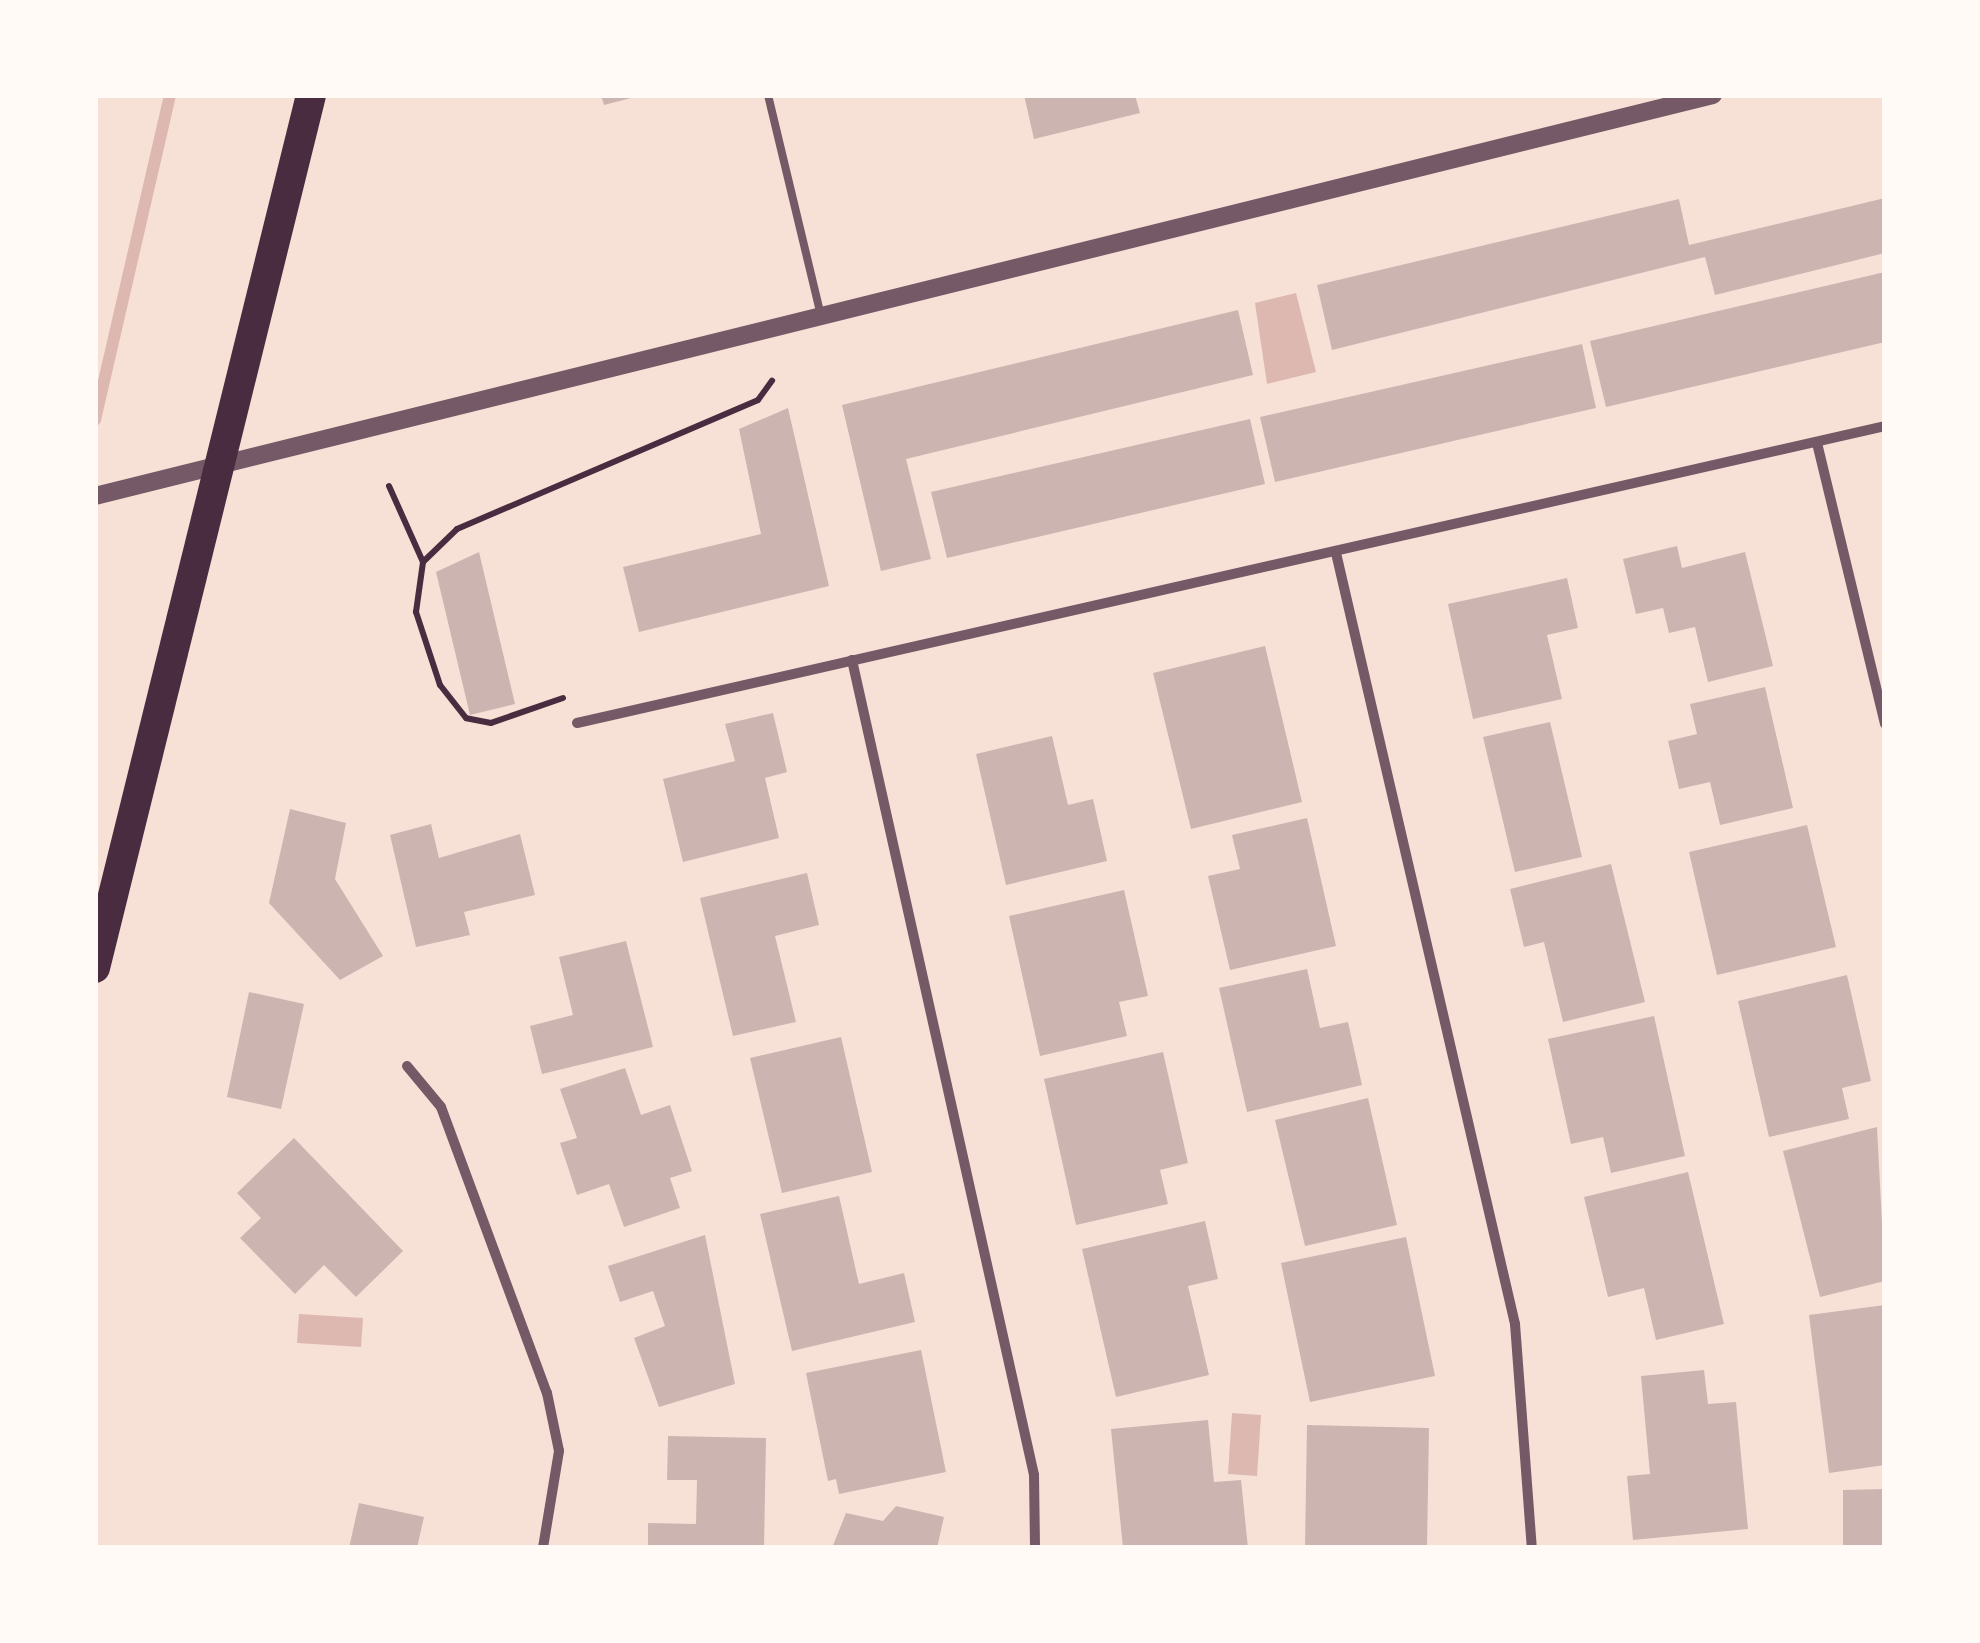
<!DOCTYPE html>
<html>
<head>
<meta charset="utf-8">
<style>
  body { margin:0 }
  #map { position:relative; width:1980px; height:1643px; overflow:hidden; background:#f7e1d7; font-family:Rubik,sans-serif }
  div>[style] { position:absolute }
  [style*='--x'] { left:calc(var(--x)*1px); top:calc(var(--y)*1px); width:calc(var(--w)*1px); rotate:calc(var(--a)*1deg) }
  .water>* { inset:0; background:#dcb8b0 }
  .stream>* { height:12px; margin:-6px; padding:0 6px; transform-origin:6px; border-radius:6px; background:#dcb8b0 }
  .building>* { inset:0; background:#ccb4b1 }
  .path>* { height:6px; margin:-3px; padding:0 3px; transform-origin:3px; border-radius:3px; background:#4a2c40 }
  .service>* { height:8px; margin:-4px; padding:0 4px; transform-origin:4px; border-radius:4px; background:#755966 }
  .minor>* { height:10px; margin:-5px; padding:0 5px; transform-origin:5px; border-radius:5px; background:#755966 }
  .tertiary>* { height:18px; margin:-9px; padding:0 9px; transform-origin:9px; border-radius:9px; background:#755966 }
  .motorway>* { height:30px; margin:-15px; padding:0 15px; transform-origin:15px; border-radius:15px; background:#4a2c40 }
  span { translate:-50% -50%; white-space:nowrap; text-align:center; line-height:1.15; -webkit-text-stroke:8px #fffaf5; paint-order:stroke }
  .frame { position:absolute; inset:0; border:98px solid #fffaf5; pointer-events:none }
</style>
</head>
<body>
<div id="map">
  <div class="water">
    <i style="clip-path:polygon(1296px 293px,1316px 372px,1267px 384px,1255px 303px)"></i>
    <i style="clip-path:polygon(299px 1314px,363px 1318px,361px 1347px,297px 1343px)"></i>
    <i style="clip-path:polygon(1232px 1413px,1261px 1415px,1257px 1476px,1228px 1474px)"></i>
  </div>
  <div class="stream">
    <i style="--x:95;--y:420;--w:334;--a:-77"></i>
  </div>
  <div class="building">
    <i style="clip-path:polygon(601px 95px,639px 95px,639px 96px,604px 105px)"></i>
    <i style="clip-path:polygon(1024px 95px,1135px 95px,1140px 113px,1034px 139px)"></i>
    <i style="clip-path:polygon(1885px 198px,1885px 253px,1715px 295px,1705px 257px,1332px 350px,1317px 285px,1679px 199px,1689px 245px)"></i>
    <i style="clip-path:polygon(1885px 272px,1885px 342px,1606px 407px,1590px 341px)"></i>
    <i style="clip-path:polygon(1238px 310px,1253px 375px,906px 459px,931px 559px,881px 571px,842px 405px)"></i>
    <i style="clip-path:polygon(1582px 344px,1596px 408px,1275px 482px,1260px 417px)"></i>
    <i style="clip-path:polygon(788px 408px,829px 586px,639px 632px,623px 567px,761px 534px,739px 429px)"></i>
    <i style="clip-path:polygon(1250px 419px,1265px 484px,947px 558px,931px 492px)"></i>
    <i style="clip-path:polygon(1677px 546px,1682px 568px,1745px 552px,1773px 666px,1708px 682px,1695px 627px,1669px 633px,1663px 608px,1636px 614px,1623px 559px)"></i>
    <i style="clip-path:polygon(479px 552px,515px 704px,470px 715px,436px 572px)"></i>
    <i style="clip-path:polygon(1567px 578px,1578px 628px,1547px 635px,1562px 699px,1473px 719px,1448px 604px)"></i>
    <i style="clip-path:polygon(1265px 646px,1302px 802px,1191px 829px,1153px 673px)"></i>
    <i style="clip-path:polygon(1765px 687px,1793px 808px,1720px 825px,1710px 782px,1679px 789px,1668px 741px,1697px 734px,1690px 704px)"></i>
    <i style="clip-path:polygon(773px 713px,787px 772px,765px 778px,779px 838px,683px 862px,663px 779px,735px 761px,725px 724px)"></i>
    <i style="clip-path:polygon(1550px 722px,1582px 857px,1515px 872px,1483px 737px)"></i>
    <i style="clip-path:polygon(1052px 736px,1068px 805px,1093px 799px,1107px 861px,1006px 885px,976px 754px)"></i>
    <i style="clip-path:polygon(290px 809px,346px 823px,335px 879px,383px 956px,340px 980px,269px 903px)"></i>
    <i style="clip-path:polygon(1307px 818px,1336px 946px,1230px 970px,1208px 876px,1240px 869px,1232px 835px)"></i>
    <i style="clip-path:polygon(431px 824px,439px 858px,520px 834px,535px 895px,464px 912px,470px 935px,416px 947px,390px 835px)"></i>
    <i style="clip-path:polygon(1807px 825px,1836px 947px,1717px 975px,1689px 852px)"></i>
    <i style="clip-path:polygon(1611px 864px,1645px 1002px,1563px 1022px,1544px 942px,1524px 947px,1510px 889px)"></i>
    <i style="clip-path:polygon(807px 873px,819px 925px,775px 936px,796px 1022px,733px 1036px,700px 898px)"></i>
    <i style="clip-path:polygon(1124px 890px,1148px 996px,1119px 1002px,1127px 1036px,1040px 1056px,1009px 916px)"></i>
    <i style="clip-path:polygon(626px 941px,653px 1047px,542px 1074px,530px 1026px,573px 1015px,559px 957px)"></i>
    <i style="clip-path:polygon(1307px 969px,1320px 1028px,1348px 1022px,1362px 1085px,1247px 1112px,1219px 988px)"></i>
    <i style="clip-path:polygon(1847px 975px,1871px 1081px,1842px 1088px,1849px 1119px,1769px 1137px,1738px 1001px)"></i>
    <i style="clip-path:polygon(249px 992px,304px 1004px,281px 1109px,227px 1097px)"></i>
    <i style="clip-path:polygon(1654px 1016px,1685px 1156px,1611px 1173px,1603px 1137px,1571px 1144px,1548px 1039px)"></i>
    <i style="clip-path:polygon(841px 1037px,872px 1172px,782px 1193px,750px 1058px)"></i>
    <i style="clip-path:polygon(1163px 1052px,1188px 1163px,1160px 1170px,1168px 1204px,1076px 1225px,1044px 1079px)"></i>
    <i style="clip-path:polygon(625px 1068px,641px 1115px,670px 1105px,692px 1171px,670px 1178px,680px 1208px,624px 1227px,609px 1184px,577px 1195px,560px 1143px,577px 1138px,560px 1089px)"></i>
    <i style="clip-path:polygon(1368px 1098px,1397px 1225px,1305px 1246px,1275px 1120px)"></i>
    <i style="clip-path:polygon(1877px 1127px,1885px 1281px,1820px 1297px,1783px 1151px)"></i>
    <i style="clip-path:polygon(294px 1138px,403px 1251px,356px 1297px,324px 1265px,295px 1294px,240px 1238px,261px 1218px,237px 1193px)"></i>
    <i style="clip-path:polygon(1688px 1172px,1724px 1324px,1656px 1340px,1644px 1288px,1608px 1297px,1584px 1197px)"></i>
    <i style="clip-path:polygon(839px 1196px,859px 1284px,904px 1273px,915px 1322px,792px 1351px,760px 1214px)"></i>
    <i style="clip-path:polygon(1205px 1221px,1218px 1279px,1188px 1286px,1209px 1375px,1116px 1397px,1082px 1249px)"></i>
    <i style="clip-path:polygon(705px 1235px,735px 1384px,659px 1407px,634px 1338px,665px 1326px,653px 1291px,620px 1302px,608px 1266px)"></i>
    <i style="clip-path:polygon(1406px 1237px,1435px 1376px,1310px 1402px,1281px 1263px)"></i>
    <i style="clip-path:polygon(1885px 1305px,1885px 1465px,1829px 1473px,1809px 1315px)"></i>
    <i style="clip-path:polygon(921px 1350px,946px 1472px,839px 1494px,836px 1479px,828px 1481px,806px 1373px)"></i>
    <i style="clip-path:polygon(1704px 1370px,1708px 1404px,1736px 1402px,1748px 1529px,1633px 1540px,1627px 1476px,1650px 1474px,1641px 1376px)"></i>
    <i style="clip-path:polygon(1208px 1420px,1214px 1482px,1241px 1480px,1248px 1548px,1123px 1548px,1111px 1429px)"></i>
    <i style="clip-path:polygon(1307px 1425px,1429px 1428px,1427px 1548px,1305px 1548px)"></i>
    <i style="clip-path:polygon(668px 1436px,766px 1438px,764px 1548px,648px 1548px,648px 1523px,696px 1524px,697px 1480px,667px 1480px)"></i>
    <i style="clip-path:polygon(1885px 1489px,1885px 1548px,1843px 1548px,1843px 1490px)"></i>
    <i style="clip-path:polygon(359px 1503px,424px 1517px,417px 1548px,349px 1548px)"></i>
    <i style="clip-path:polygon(896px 1506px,944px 1517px,937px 1548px,832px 1548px,846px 1513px,883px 1521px)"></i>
  </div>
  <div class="path">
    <i style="--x:389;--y:486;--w:83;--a:65.9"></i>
    <i style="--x:563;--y:698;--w:76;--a:160.9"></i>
    <i style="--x:491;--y:723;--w:25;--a:-169"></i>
    <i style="--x:466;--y:718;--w:42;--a:-128.2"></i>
    <i style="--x:440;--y:685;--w:77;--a:-108.2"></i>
    <i style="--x:416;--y:612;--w:50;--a:-82"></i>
    <i style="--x:423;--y:562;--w:47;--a:-44.1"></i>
    <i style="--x:457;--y:529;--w:327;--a:-23.2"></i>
    <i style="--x:758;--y:400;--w:24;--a:-54"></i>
  </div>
  <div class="service">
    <i style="--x:768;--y:95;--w:222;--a:76.5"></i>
  </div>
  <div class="minor">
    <i style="--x:1817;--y:443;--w:289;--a:76.4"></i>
    <i style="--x:1336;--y:553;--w:792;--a:76.93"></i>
    <i style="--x:1515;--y:1324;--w:225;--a:85.7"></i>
    <i style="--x:852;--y:660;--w:835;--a:77.41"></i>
    <i style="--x:1034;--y:1475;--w:73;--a:89.2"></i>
    <i style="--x:577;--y:723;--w:1341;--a:-12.79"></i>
    <i style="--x:407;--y:1066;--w:53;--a:50.3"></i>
    <i style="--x:441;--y:1107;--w:305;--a:69.7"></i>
    <i style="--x:547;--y:1393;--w:59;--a:78.3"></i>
    <i style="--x:559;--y:1451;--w:98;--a:99.4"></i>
  </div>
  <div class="tertiary">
    <i style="--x:95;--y:496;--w:1667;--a:-13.92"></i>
  </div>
  <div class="motorway">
    <i style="--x:95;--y:968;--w:899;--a:-76.1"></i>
  </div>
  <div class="frame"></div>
</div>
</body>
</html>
